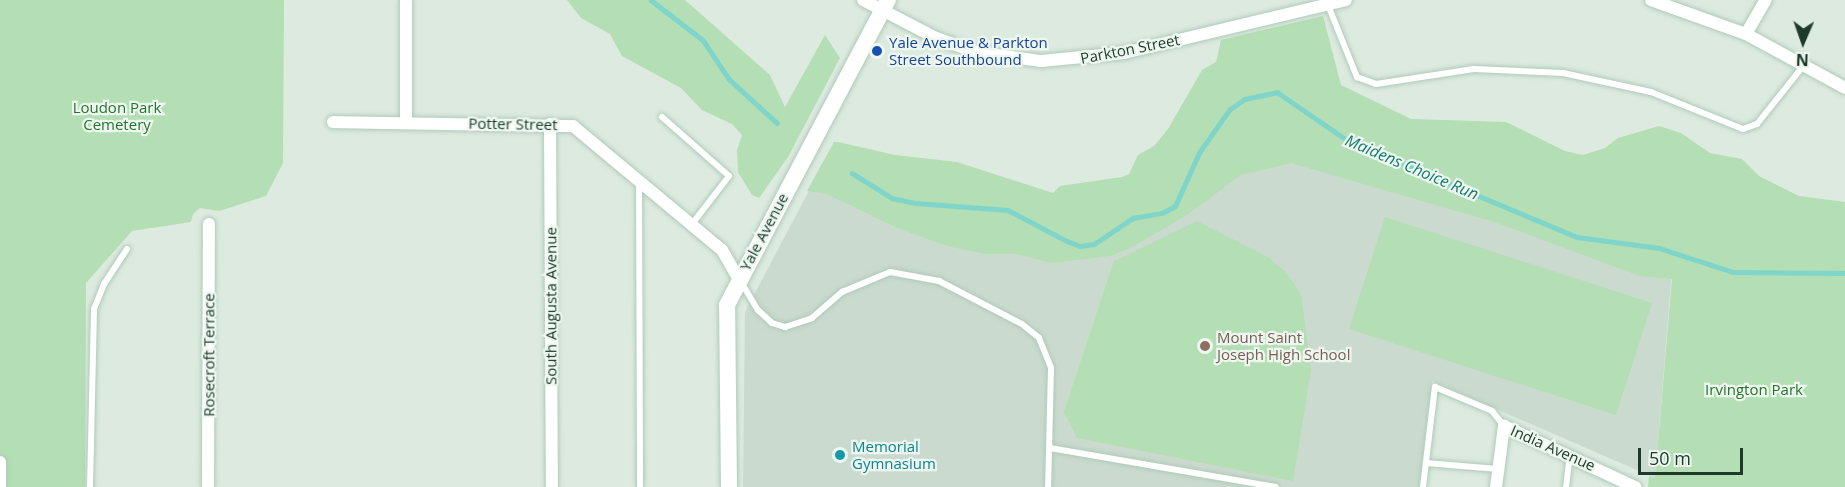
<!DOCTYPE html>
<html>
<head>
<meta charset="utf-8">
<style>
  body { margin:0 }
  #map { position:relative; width:1845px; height:487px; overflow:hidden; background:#ddeae0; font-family:"Open Sans",sans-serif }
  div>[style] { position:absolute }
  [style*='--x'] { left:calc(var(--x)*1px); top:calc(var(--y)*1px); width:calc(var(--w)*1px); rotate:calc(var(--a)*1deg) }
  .built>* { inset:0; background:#cbdacf }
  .green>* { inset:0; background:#b4deb3 }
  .stream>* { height:4.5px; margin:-2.25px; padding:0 2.25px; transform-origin:2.25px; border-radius:2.25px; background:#7fd5ca }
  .roads { filter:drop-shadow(0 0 2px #afcbb9) drop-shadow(0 0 2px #afcbb9) }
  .lane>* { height:6px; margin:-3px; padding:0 3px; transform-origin:3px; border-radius:3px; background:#fff }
  .street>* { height:12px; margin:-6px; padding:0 6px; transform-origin:6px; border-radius:6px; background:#fff }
  .secondary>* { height:16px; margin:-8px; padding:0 8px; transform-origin:8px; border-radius:8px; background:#fff }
  .dots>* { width:16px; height:16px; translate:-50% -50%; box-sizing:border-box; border:3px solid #edf7ef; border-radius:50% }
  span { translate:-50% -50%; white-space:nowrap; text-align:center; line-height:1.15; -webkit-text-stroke:4.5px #edf7ef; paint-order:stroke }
  .transit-label { font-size:15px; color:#164399 }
  .left { translate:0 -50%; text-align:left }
  .street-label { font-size:15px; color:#1d3a2a }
  .park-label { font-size:15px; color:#25742d }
  .education-label { font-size:15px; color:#785e54 }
  .culture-label { font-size:15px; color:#0d838f }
  .water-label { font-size:16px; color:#147a6e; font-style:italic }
  .north { position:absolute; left:1773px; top:12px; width:60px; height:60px; -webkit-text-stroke:4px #edf7ef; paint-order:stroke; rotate:182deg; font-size:16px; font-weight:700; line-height:24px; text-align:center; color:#1d3a2a }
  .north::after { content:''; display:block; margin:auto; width:21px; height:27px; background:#1d3a2a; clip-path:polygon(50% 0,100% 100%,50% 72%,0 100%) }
  .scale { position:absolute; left:1638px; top:448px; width:105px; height:27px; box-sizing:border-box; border:3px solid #1d3a2a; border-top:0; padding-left:8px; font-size:18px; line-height:21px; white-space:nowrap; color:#1d3a2a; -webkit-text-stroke:4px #edf7ef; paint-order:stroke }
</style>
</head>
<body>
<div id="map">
  <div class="built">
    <i style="clip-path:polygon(1275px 148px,1672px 270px,1655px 478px,1432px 381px,1419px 487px,743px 487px,745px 312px,823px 164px,1053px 255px)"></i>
  </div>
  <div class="green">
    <i style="clip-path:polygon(0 0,284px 0,283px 163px,266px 196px,219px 211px,200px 208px,193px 214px,191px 222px,132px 231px,86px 283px,85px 487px,0 487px)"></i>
    <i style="clip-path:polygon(567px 0,685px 0,770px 75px,785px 107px,825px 35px,840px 58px,788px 157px,759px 198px,752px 195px,738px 172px,737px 150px,742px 135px,732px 124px,702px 110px,681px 88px,622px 56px,610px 34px,581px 18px)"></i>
    <i style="clip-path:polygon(1323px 16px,1341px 85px,1411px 119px,1506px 122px,1565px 151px,1583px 155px,1605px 148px,1618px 138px,1659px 126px,1681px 133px,1710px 153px,1742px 159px,1759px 176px,1799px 196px,1845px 202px,1845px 487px,1648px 487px,1649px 476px,1655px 478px,1672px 279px,1640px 276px,1494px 222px,1291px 163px,1241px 175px,1187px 215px,1132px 247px,1111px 256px,1051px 263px,1017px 254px,985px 254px,947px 246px,895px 227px,827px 194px,807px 191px,834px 142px,838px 142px,895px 155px,957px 162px,1053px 193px,1060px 186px,1122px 177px,1129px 174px,1138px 155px,1154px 146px,1168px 129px,1202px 70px,1216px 62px,1221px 40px)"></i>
    <i style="clip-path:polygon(1385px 217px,1652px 303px,1616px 415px,1349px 329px)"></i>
    <i style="clip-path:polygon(1197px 221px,1268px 257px,1286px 272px,1301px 294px,1311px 370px,1293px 481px,1077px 438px,1064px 412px,1114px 261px)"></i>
  </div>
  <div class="stream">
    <i style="--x:651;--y:0;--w:66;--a:37.6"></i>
    <i style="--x:703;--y:40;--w:47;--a:56.3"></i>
    <i style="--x:729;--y:79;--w:65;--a:42.5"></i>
    <i style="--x:852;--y:173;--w:47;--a:32"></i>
    <i style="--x:892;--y:198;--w:24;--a:12"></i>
    <i style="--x:915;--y:203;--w:93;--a:4.3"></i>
    <i style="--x:1008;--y:210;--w:67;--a:27.7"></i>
    <i style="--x:1067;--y:241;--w:14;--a:21"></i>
    <i style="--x:1080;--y:246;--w:14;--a:-8"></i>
    <i style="--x:1094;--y:244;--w:47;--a:-33.7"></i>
    <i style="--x:1133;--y:218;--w:29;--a:-10"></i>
    <i style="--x:1162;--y:213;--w:15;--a:-28"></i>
    <i style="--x:1175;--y:206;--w:58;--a:-65.6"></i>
    <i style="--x:1199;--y:153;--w:52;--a:-55.1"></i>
    <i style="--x:1229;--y:110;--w:19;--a:-35"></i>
    <i style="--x:1245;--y:99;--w:33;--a:-12"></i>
    <i style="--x:1277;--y:92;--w:88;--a:34.4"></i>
    <i style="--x:1350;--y:142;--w:246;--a:22.7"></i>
    <i style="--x:1577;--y:237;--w:83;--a:7.6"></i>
    <i style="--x:1659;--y:248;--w:78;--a:18"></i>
    <i style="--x:1733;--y:272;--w:112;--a:0.5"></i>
  </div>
  <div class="roads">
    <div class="lane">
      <i style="--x:1328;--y:5;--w:78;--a:68.1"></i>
      <i style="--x:1357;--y:77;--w:20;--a:20"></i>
      <i style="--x:1376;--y:84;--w:99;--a:-8.7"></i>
      <i style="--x:1474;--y:69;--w:89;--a:2.6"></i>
      <i style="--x:1563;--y:73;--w:90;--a:12.2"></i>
      <i style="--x:1651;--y:92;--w:99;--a:21.9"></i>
      <i style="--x:1743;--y:129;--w:15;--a:-20"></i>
      <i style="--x:1757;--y:124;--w:75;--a:-51.5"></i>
      <i style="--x:662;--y:117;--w:89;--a:41.4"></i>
      <i style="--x:729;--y:176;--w:61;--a:127.6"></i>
      <i style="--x:639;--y:182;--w:305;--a:89.8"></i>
      <i style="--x:741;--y:282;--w:33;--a:59"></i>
      <i style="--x:758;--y:310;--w:19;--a:43"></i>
      <i style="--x:772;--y:323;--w:14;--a:17"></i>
      <i style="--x:785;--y:327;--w:28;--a:-18"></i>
      <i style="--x:812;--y:318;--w:40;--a:-41"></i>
      <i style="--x:842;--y:292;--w:52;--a:-22.6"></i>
      <i style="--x:890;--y:272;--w:50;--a:10.4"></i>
      <i style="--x:939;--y:281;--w:93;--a:27.4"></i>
      <i style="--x:1022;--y:324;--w:22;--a:39"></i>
      <i style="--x:1039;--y:338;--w:32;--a:68"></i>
      <i style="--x:1051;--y:368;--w:119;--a:91.4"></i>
      <i style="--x:1050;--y:448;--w:229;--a:9.8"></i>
      <i style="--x:1426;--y:463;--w:72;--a:4.8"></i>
      <i style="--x:90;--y:487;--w:178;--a:-88.7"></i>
      <i style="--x:94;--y:309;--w:27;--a:-68"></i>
      <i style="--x:104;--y:284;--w:42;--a:-56.7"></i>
      <i style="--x:1423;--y:487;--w:101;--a:-83.2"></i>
      <i style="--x:1435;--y:387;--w:62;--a:22.8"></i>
      <i style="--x:1492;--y:411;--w:19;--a:51"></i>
      <i style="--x:1566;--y:487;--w:32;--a:-83"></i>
    </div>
    <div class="street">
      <i style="--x:406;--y:0;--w:123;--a:90"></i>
      <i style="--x:863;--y:0;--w:82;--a:27.5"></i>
      <i style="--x:936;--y:38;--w:42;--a:19.3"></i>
      <i style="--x:976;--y:52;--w:66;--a:7.9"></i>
      <i style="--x:1041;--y:61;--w:83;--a:-5.5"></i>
      <i style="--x:1124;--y:53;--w:228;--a:-13.4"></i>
      <i style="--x:1651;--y:0;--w:101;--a:19.7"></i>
      <i style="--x:1746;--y:34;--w:113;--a:28.6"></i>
      <i style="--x:1746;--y:34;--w:39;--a:-60"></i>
      <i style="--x:333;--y:122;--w:240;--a:1"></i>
      <i style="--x:573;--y:126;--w:194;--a:39.8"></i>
      <i style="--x:722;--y:250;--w:34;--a:60"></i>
      <i style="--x:550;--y:124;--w:363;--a:89.7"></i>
      <i style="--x:0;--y:462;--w:25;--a:90"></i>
      <i style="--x:208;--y:487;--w:263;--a:-89.8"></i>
      <i style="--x:1496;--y:487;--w:62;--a:-82.5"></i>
      <i style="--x:1504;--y:426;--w:145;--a:25"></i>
    </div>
    <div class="secondary">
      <i style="--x:729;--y:487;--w:182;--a:-90.6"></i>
      <i style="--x:727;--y:305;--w:345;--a:-62.2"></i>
    </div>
  </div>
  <div class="dots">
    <i style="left:877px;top:51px;background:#1a4fb4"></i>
    <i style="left:1205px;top:346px;background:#8d6e63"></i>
    <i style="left:840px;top:455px;background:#0f9aa8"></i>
  </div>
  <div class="transit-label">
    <span class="left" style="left:889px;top:51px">Yale Avenue &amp; Parkton<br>Street Southbound</span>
  </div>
  <div class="street-label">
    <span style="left:1130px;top:49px;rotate:-11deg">Parkton Street</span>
    <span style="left:513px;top:124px;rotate:1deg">Potter Street</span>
    <span style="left:764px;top:232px;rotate:-62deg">Yale Avenue</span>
    <span style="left:551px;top:306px;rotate:-90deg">South Augusta Avenue</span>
    <span style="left:209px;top:355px;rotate:-90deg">Rosecroft Terrace</span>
    <span style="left:1553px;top:448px;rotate:24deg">India Avenue</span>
  </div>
  <div class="park-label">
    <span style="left:117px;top:116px">Loudon Park<br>Cemetery</span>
    <span style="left:1754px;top:390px">Irvington Park</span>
  </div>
  <div class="education-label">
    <span class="left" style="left:1217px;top:346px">Mount Saint<br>Joseph High School</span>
  </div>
  <div class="culture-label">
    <span class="left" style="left:852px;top:455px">Memorial<br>Gymnasium</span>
  </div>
  <div class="water-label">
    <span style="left:1412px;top:167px;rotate:23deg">Maidens Choice Run</span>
  </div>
  <div class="north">N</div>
  <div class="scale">50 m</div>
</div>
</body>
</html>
